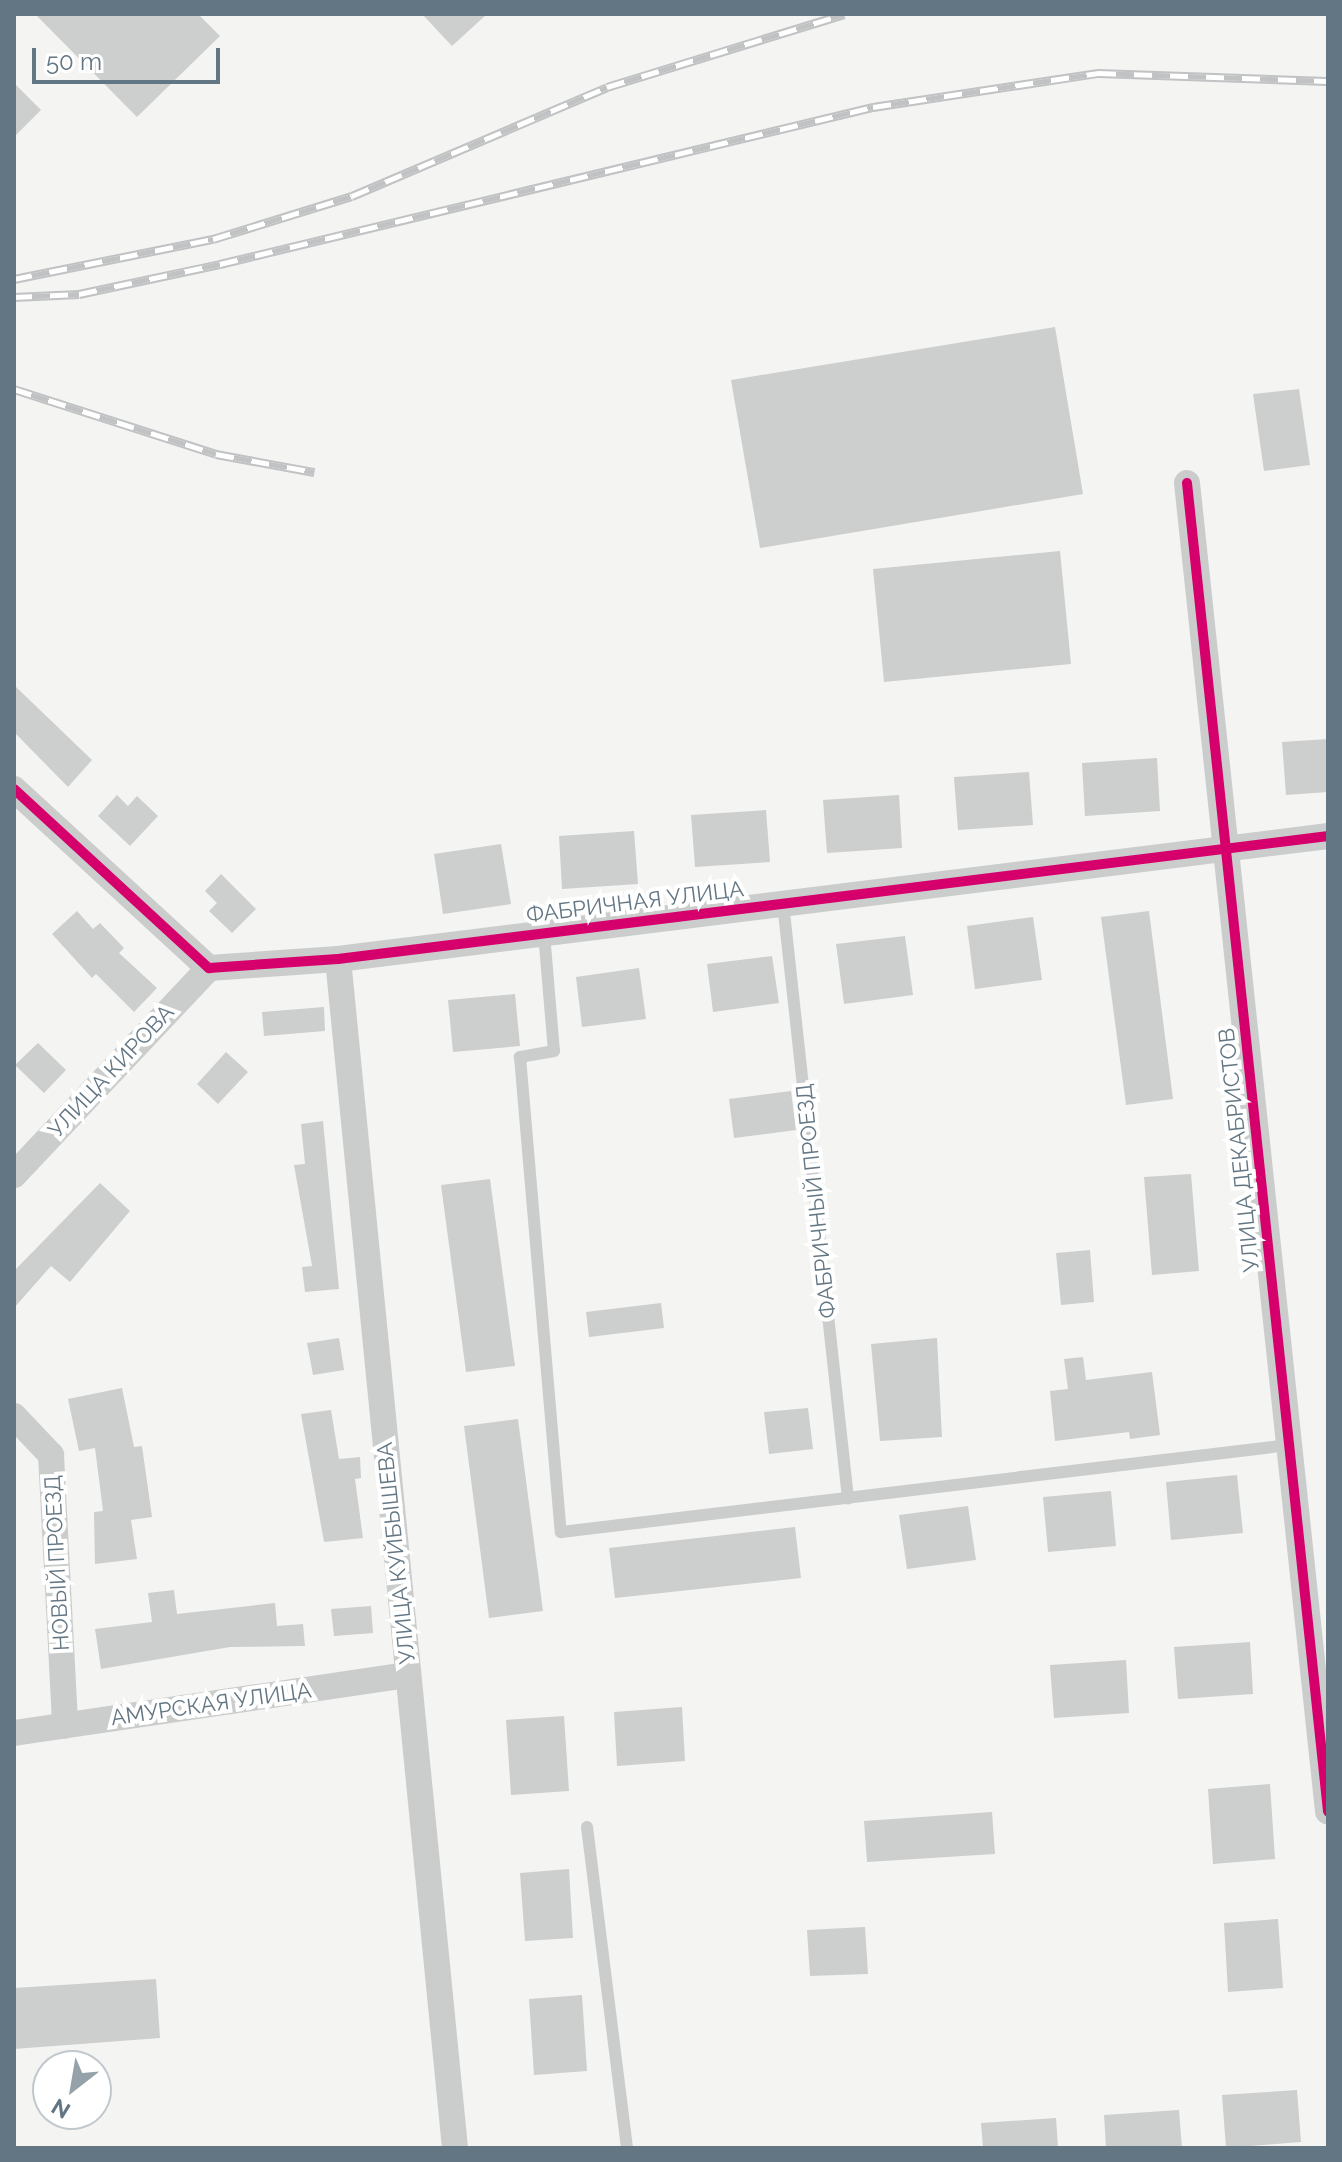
<!DOCTYPE html>
<html>
<head>
<meta charset="utf-8">
<style>
  body { margin:0 }
  #map { position:relative; width:1342px; height:2162px; overflow:hidden; background:#f4f4f2; font-family:Raleway,sans-serif }
  div>[style] { position:absolute }
  [style*='--x'] { left:calc(var(--x)*1px); top:calc(var(--y)*1px); width:calc(var(--w)*1px); rotate:calc(var(--a)*1deg) }
  .building>* { inset:0; background:#cdcfce }
  .service>* { height:12px; margin:-6px; padding:0 6px; transform-origin:6px; border-radius:6px; background:#cbcdcd }
  .minor>* { height:26px; margin:-13px; padding:0 13px; transform-origin:13px; border-radius:13px; background:#cbcdcd }
  .rail>* { height:9px; margin-top:-4.5px; transform-origin:0; background:repeating-linear-gradient(90deg,#fff 0 18px,#c0c2c3 0 36px); box-sizing:border-box; border-block:2px solid #c0c2c3 }
  .cycleway>* { height:10px; margin:-5px; padding:0 5px; transform-origin:5px; border-radius:5px; background:#d6006c }
  span { translate:-50% -50%; white-space:nowrap; text-align:center; line-height:1.15; -webkit-text-stroke:8px #fff; paint-order:stroke }
  .street-label { font-size:22px; color:#637683 }
  .frame { position:absolute; inset:0; border:16px solid #637683; pointer-events:none }
  .north { position:absolute; left:32px; top:2050px; width:80px; height:80px; box-sizing:border-box; background:#fff; border:2px solid #c1c8cd; border-radius:50%; rotate:211deg; font-size:22px; font-weight:700; line-height:32px; text-align:center; color:#637683 }
  .north::after { content:''; display:block; margin:auto; width:28px; height:36px; background:#96a2aa; clip-path:polygon(50% 0,100% 100%,50% 72%,0 100%) }
  .scale { position:absolute; left:32px; top:48px; width:188px; height:36px; box-sizing:border-box; border:4px solid #637683; border-top:0; padding-left:10px; font-size:24px; line-height:28px; white-space:nowrap; color:#637683; -webkit-text-stroke:6px #fff; paint-order:stroke }
</style>
</head>
<body>
<div id="map">
  <div class="building">
    <i style="clip-path:polygon(35px 14px,198px 14px,220px 36px,137px 117px)"></i>
    <i style="clip-path:polygon(422px 14px,487px 14px,452px 46px)"></i>
    <i style="clip-path:polygon(14px 83px,41px 110px,14px 137px)"></i>
    <i style="clip-path:polygon(1055px 327px,1083px 494px,760px 548px,731px 380px)"></i>
    <i style="clip-path:polygon(1299px 389px,1310px 465px,1264px 471px,1253px 394px)"></i>
    <i style="clip-path:polygon(1060px 551px,1071px 664px,884px 682px,873px 569px)"></i>
    <i style="clip-path:polygon(14px 685px,92px 760px,68px 787px,14px 732px)"></i>
    <i style="clip-path:polygon(1328px 739px,1328px 792px,1286px 795px,1282px 742px)"></i>
    <i style="clip-path:polygon(1157px 758px,1160px 811px,1085px 816px,1082px 763px)"></i>
    <i style="clip-path:polygon(1029px 772px,1033px 825px,958px 830px,954px 777px)"></i>
    <i style="clip-path:polygon(117px 795px,128px 806px,137px 796px,158px 816px,130px 846px,98px 816px)"></i>
    <i style="clip-path:polygon(899px 795px,902px 848px,827px 853px,823px 800px)"></i>
    <i style="clip-path:polygon(766px 810px,770px 862px,695px 867px,691px 815px)"></i>
    <i style="clip-path:polygon(634px 831px,638px 884px,562px 889px,559px 836px)"></i>
    <i style="clip-path:polygon(501px 844px,511px 904px,443px 914px,434px 854px)"></i>
    <i style="clip-path:polygon(221px 874px,256px 909px,232px 933px,209px 911px,217px 903px,205px 891px)"></i>
    <i style="clip-path:polygon(77px 911px,93px 929px,100px 923px,124px 948px,119px 953px,157px 988px,134px 1012px,96px 974px,92px 978px,52px 934px)"></i>
    <i style="clip-path:polygon(1149px 911px,1173px 1099px,1126px 1105px,1101px 917px)"></i>
    <i style="clip-path:polygon(1033px 917px,1042px 980px,975px 989px,967px 926px)"></i>
    <i style="clip-path:polygon(905px 936px,913px 995px,844px 1004px,836px 944px)"></i>
    <i style="clip-path:polygon(772px 956px,779px 1003px,713px 1012px,707px 964px)"></i>
    <i style="clip-path:polygon(639px 968px,646px 1019px,582px 1027px,576px 977px)"></i>
    <i style="clip-path:polygon(515px 994px,520px 1046px,453px 1052px,448px 1000px)"></i>
    <i style="clip-path:polygon(324px 1007px,325px 1031px,264px 1036px,262px 1012px)"></i>
    <i style="clip-path:polygon(38px 1043px,66px 1070px,44px 1093px,15px 1065px)"></i>
    <i style="clip-path:polygon(226px 1052px,248px 1072px,218px 1104px,197px 1084px)"></i>
    <i style="clip-path:polygon(791px 1091px,796px 1130px,734px 1138px,729px 1099px)"></i>
    <i style="clip-path:polygon(323px 1121px,339px 1289px,305px 1292px,302px 1267px,312px 1266px,294px 1165px,305px 1164px,301px 1124px)"></i>
    <i style="clip-path:polygon(1191px 1174px,1199px 1271px,1152px 1275px,1144px 1177px)"></i>
    <i style="clip-path:polygon(490px 1179px,515px 1366px,466px 1372px,441px 1185px)"></i>
    <i style="clip-path:polygon(100px 1183px,130px 1211px,70px 1282px,51px 1266px,14px 1308px,14px 1271px)"></i>
    <i style="clip-path:polygon(1090px 1250px,1094px 1302px,1061px 1305px,1056px 1253px)"></i>
    <i style="clip-path:polygon(661px 1303px,664px 1328px,589px 1337px,586px 1312px)"></i>
    <i style="clip-path:polygon(339px 1338px,344px 1370px,313px 1375px,307px 1343px)"></i>
    <i style="clip-path:polygon(937px 1338px,942px 1437px,880px 1441px,871px 1344px)"></i>
    <i style="clip-path:polygon(1083px 1357px,1086px 1380px,1152px 1372px,1160px 1435px,1130px 1439px,1129px 1432px,1055px 1441px,1050px 1391px,1068px 1389px,1064px 1359px)"></i>
    <i style="clip-path:polygon(122px 1388px,134px 1447px,142px 1446px,152px 1517px,131px 1520px,137px 1559px,95px 1564px,94px 1512px,103px 1511px,95px 1448px,79px 1451px,68px 1399px)"></i>
    <i style="clip-path:polygon(808px 1408px,813px 1449px,769px 1454px,764px 1412px)"></i>
    <i style="clip-path:polygon(331px 1410px,339px 1459px,360px 1457px,361px 1478px,355px 1479px,363px 1538px,324px 1542px,301px 1414px)"></i>
    <i style="clip-path:polygon(518px 1419px,543px 1611px,489px 1618px,464px 1426px)"></i>
    <i style="clip-path:polygon(1237px 1475px,1243px 1533px,1171px 1540px,1166px 1482px)"></i>
    <i style="clip-path:polygon(1111px 1491px,1116px 1546px,1048px 1552px,1043px 1497px)"></i>
    <i style="clip-path:polygon(968px 1506px,976px 1560px,907px 1569px,899px 1515px)"></i>
    <i style="clip-path:polygon(795px 1527px,801px 1578px,615px 1598px,609px 1548px)"></i>
    <i style="clip-path:polygon(174px 1590px,177px 1614px,275px 1603px,277px 1626px,303px 1624px,305px 1646px,230px 1647px,101px 1669px,95px 1629px,152px 1622px,148px 1593px)"></i>
    <i style="clip-path:polygon(371px 1606px,373px 1633px,334px 1636px,331px 1609px)"></i>
    <i style="clip-path:polygon(1250px 1642px,1253px 1694px,1178px 1699px,1174px 1647px)"></i>
    <i style="clip-path:polygon(1126px 1660px,1129px 1713px,1054px 1718px,1050px 1665px)"></i>
    <i style="clip-path:polygon(682px 1707px,685px 1761px,617px 1766px,614px 1712px)"></i>
    <i style="clip-path:polygon(564px 1716px,569px 1791px,511px 1795px,506px 1720px)"></i>
    <i style="clip-path:polygon(1270px 1784px,1275px 1859px,1213px 1864px,1208px 1789px)"></i>
    <i style="clip-path:polygon(992px 1812px,995px 1854px,867px 1862px,864px 1821px)"></i>
    <i style="clip-path:polygon(569px 1869px,573px 1938px,525px 1941px,520px 1873px)"></i>
    <i style="clip-path:polygon(1278px 1919px,1283px 1988px,1228px 1992px,1224px 1923px)"></i>
    <i style="clip-path:polygon(865px 1927px,868px 1974px,810px 1976px,807px 1930px)"></i>
    <i style="clip-path:polygon(156px 1979px,160px 2038px,14px 2049px,14px 1988px)"></i>
    <i style="clip-path:polygon(582px 1995px,587px 2071px,534px 2075px,529px 1999px)"></i>
    <i style="clip-path:polygon(1297px 2090px,1301px 2142px,1226px 2148px,1222px 2095px)"></i>
    <i style="clip-path:polygon(1179px 2110px,1182px 2148px,1106px 2148px,1104px 2115px)"></i>
    <i style="clip-path:polygon(1056px 2118px,1058px 2148px,983px 2148px,981px 2123px)"></i>
  </div>
  <div class="service">
    <i style="--x:783;--y:903;--w:599;--a:83.77"></i>
    <i style="--x:544;--y:933;--w:118;--a:85.2"></i>
    <i style="--x:554;--y:1051;--w:35;--a:170"></i>
    <i style="--x:520;--y:1057;--w:477;--a:85.1"></i>
    <i style="--x:561;--y:1532;--w:734;--a:-6.81"></i>
    <i style="--x:587;--y:1827;--w:323;--a:82.9"></i>
  </div>
  <div class="minor">
    <i style="--x:1187;--y:483;--w:1336;--a:83.94"></i>
    <i style="--x:14;--y:789;--w:265;--a:42.6"></i>
    <i style="--x:209;--y:968;--w:129;--a:-4"></i>
    <i style="--x:338;--y:959;--w:998;--a:-7.08"></i>
    <i style="--x:338;--y:959;--w:1195;--a:84.38"></i>
    <i style="--x:14;--y:1175;--w:284;--a:-46.7"></i>
    <i style="--x:14;--y:1416;--w:54;--a:46.5"></i>
    <i style="--x:51;--y:1455;--w:271;--a:87"></i>
    <i style="--x:14;--y:1733;--w:398;--a:-8.4"></i>
  </div>
  <div class="rail">
    <i style="--x:14;--y:279;--w:203;--a:-11.4"></i>
    <i style="--x:213;--y:239;--w:145;--a:-17.2"></i>
    <i style="--x:352;--y:196;--w:277;--a:-23.1"></i>
    <i style="--x:607;--y:87;--w:248;--a:-17.1"></i>
    <i style="--x:14;--y:297;--w:65;--a:-2.6"></i>
    <i style="--x:79;--y:294;--w:144;--a:-12"></i>
    <i style="--x:220;--y:264;--w:672;--a:-13.52"></i>
    <i style="--x:873;--y:107;--w:228;--a:-8.6"></i>
    <i style="--x:1098;--y:73;--w:229;--a:2"></i>
    <i style="--x:14;--y:389;--w:212;--a:17.8"></i>
    <i style="--x:216;--y:454;--w:100;--a:10.4"></i>
  </div>
  <div class="cycleway">
    <i style="--x:1187;--y:483;--w:1336;--a:83.94"></i>
    <i style="--x:14;--y:789;--w:265;--a:42.6"></i>
    <i style="--x:209;--y:968;--w:129;--a:-4"></i>
    <i style="--x:338;--y:959;--w:998;--a:-7.08"></i>
  </div>
  <div class="street-label">
    <span style="left:635px;top:902px;rotate:-7deg">ФАБРИЧНАЯ УЛИЦА</span>
    <span style="left:111px;top:1071px;rotate:-47deg">УЛИЦА КИРОВА</span>
    <span style="left:1239px;top:1150px;rotate:-96deg">УЛИЦА ДЕКАБРИСТОВ</span>
    <span style="left:816px;top:1201px;rotate:-96deg">ФАБРИЧНЫЙ ПРОЕЗД</span>
    <span style="left:396px;top:1553px;rotate:-96deg">УЛИЦА КУЙБЫШЕВА</span>
    <span style="left:57px;top:1563px;rotate:-93deg">НОВЫЙ ПРОЕЗД</span>
    <span style="left:211px;top:1704px;rotate:-8deg">АМУРСКАЯ УЛИЦА</span>
  </div>
  <div class="frame"></div>
  <div class="north">N</div>
  <div class="scale">50 m</div>
</div>
</body>
</html>
